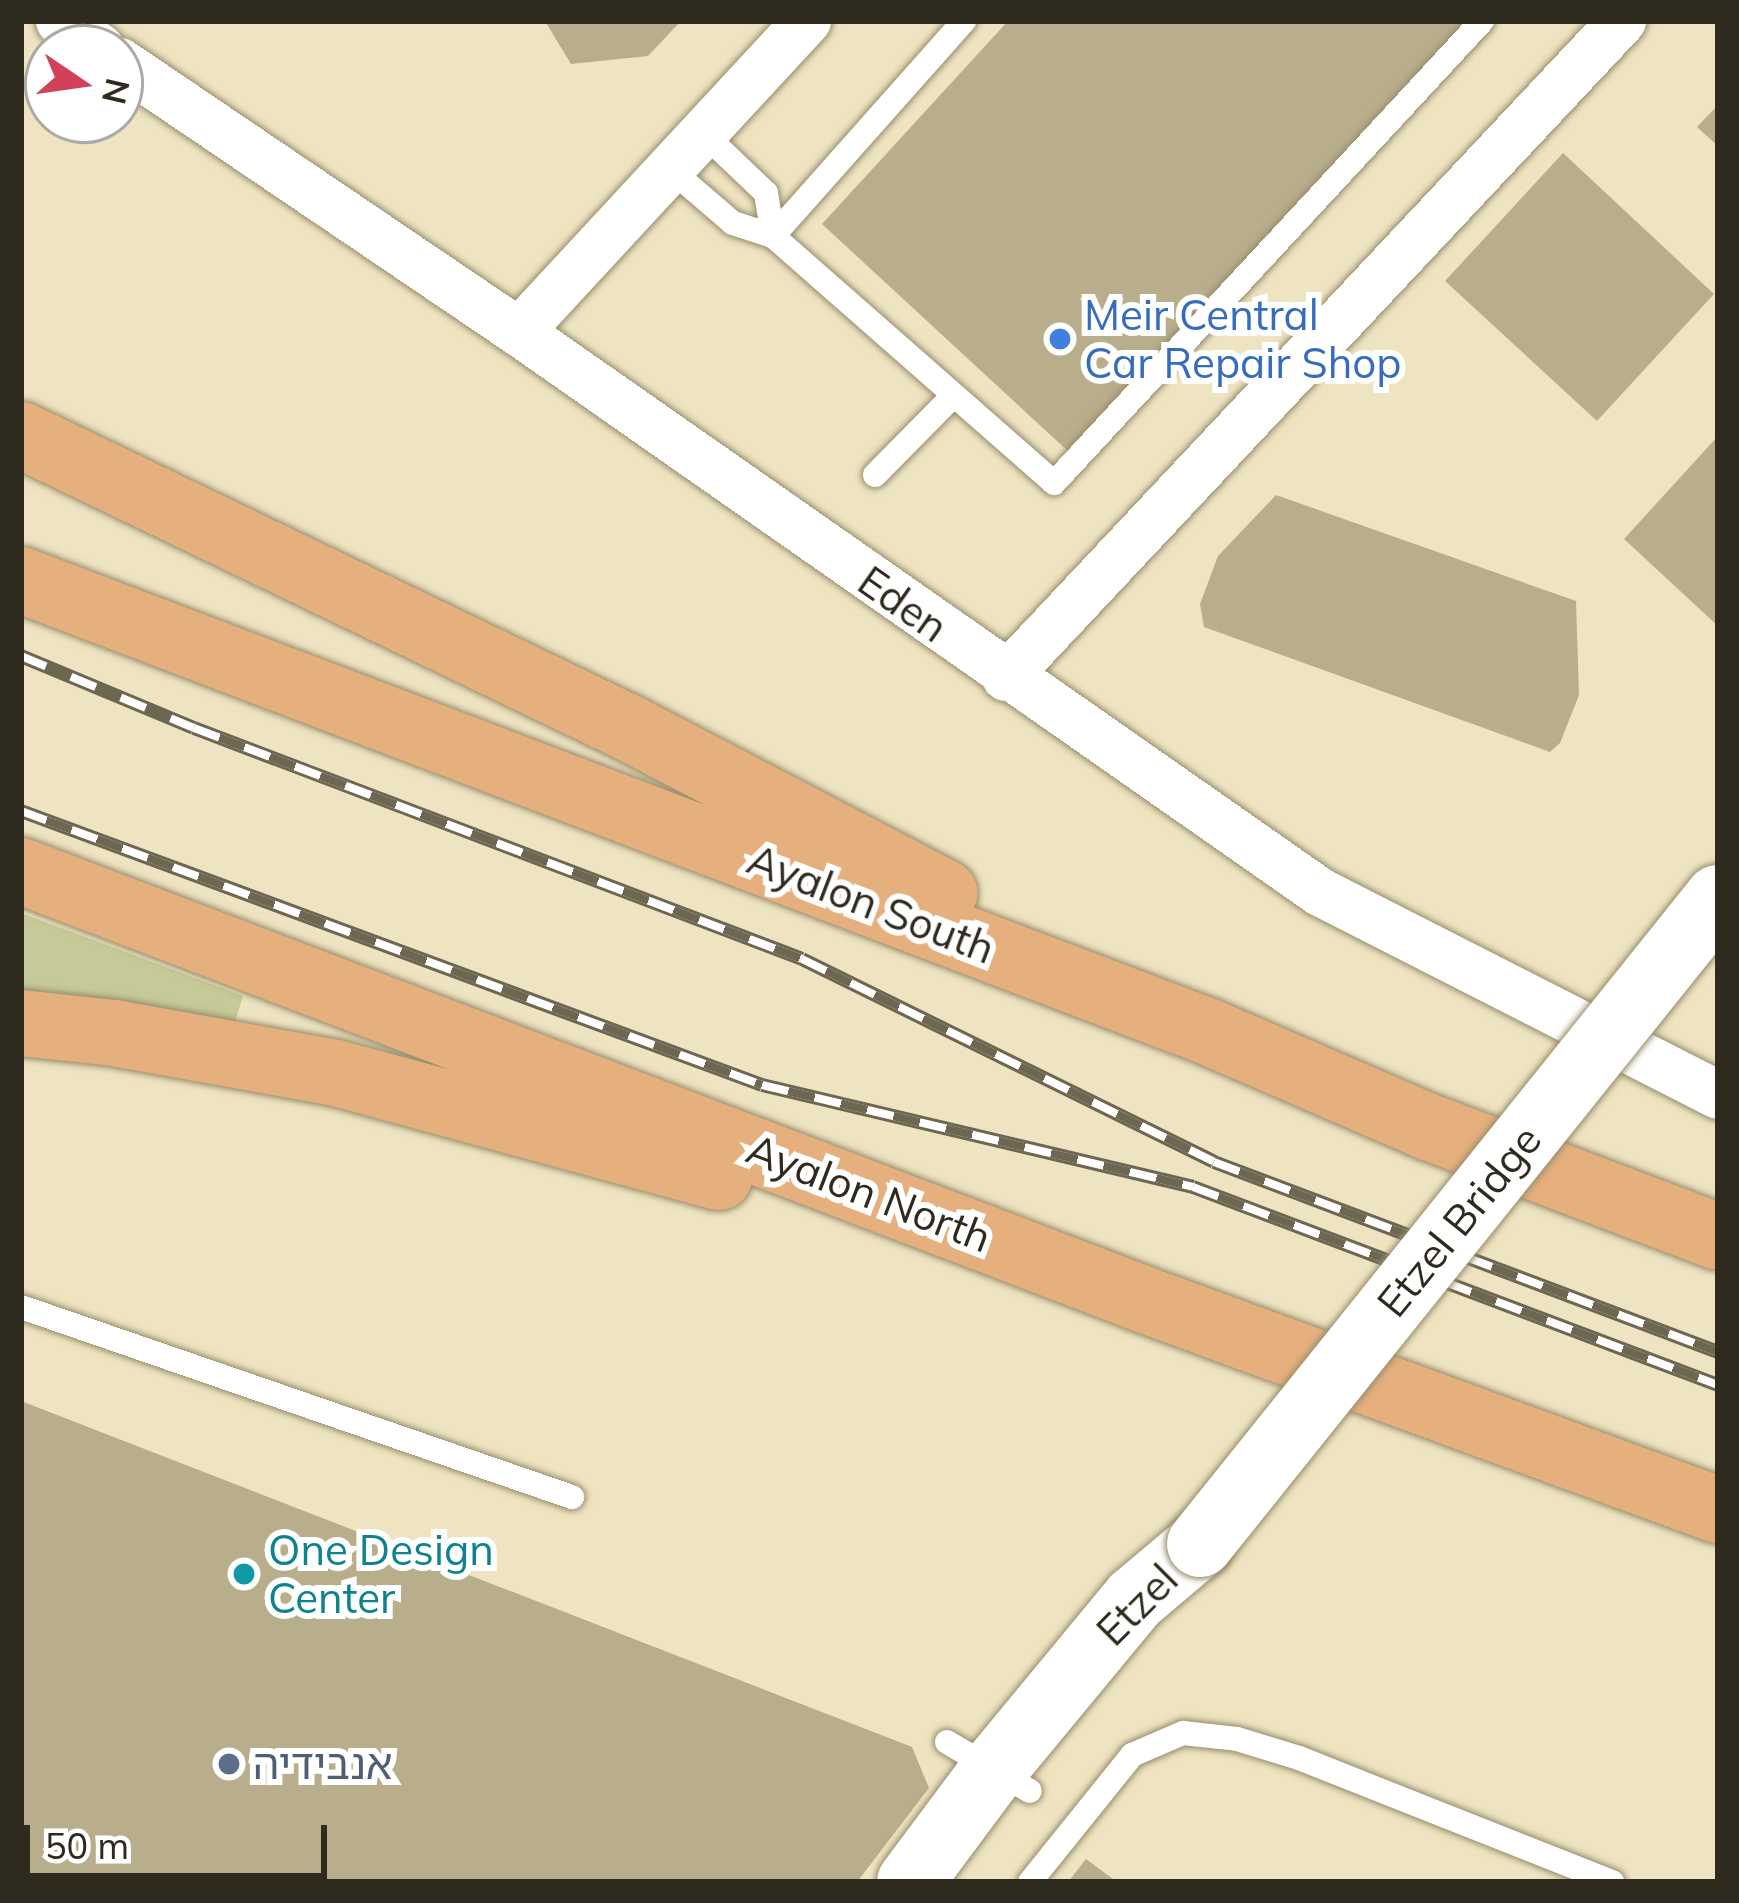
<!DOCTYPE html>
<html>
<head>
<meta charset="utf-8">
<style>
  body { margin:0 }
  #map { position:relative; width:1739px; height:1903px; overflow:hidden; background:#efe4c1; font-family:Mulish,"Noto Sans Hebrew",sans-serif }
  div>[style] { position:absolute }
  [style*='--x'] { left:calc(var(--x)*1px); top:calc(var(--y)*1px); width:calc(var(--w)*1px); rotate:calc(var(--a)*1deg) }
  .green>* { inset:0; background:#c6ca99 }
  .building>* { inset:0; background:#b8ae8c }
  .roads { filter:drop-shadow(0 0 3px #978d6c) drop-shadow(0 0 3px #978d6c) }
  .lane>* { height:24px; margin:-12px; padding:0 12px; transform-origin:12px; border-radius:12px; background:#fff }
  .street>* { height:48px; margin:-24px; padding:0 24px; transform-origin:24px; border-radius:24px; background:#fff }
  .secondary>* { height:66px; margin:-33px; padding:0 33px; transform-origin:33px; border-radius:33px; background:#fff }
  .highway>* { height:66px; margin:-33px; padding:0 33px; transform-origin:33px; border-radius:33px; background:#e6af7e }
  .rail>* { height:14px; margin-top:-7px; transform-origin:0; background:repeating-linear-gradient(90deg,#fff 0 27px,#6c6652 0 54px); box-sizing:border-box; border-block:3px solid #6c6652 }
  .bridges { filter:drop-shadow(0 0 3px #978d6c) drop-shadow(0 0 3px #978d6c) }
  .secondary-bridge>* { height:66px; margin:-33px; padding:0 33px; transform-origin:33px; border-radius:33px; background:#fff }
  .dots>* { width:33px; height:33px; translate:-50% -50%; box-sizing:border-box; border:6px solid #fff; border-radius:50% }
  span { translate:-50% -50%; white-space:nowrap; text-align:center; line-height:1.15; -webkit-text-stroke:12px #fff; paint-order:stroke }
  .shop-label { font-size:42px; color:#366cbe }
  .left { translate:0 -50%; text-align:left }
  .street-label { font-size:42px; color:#2e2a1d }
  .culture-label { font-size:42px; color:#0d838f }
  .service-label { font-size:42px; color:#4e5e75 }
  .frame { position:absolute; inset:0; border:24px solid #2e2a1d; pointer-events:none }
  .north { position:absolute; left:24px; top:24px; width:120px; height:120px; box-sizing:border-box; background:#fff; border:3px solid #abaaa5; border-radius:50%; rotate:103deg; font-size:33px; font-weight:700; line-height:48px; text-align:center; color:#2e2a1d }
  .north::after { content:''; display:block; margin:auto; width:42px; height:54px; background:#d1415a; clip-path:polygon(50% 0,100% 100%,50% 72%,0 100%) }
  .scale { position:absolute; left:24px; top:1825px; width:303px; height:54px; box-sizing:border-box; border:6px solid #2e2a1d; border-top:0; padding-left:15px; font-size:36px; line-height:42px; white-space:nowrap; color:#2e2a1d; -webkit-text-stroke:9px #fff; paint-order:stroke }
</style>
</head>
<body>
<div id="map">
  <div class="green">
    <i style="clip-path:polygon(21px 913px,243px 996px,234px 1025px,21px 1001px)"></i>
  </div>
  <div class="building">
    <i style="clip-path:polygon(545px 21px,681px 21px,648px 56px,571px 64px)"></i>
    <i style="clip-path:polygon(1008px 21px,1466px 21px,1070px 453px,822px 224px)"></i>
    <i style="clip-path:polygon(1718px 105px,1718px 146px,1697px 127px)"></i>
    <i style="clip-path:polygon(1563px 153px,1714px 294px,1597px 421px,1445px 281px)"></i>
    <i style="clip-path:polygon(1718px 436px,1718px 626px,1624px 539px)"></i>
    <i style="clip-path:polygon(1276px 495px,1576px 601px,1579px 695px,1560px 743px,1550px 752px,1204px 627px,1200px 604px,1218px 556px)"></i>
    <i style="clip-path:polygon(21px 1401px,912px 1747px,929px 1788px,857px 1882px,21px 1882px)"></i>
    <i style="clip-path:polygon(1086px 1859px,1117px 1882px,1068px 1882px)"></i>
  </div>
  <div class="roads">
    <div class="lane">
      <i style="--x:703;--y:133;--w:87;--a:43.6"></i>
      <i style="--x:766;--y:193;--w:44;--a:80.8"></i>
      <i style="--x:670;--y:169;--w:83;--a:40.6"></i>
      <i style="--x:733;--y:223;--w:42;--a:18"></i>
      <i style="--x:773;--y:236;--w:374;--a:41.3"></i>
      <i style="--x:1054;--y:483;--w:630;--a:-47.19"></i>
      <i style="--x:773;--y:236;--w:288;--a:-48.4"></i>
      <i style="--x:875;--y:475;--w:112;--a:-45.4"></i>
      <i style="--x:21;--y:1307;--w:583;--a:19.03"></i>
      <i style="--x:947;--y:1742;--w:96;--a:30.6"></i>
      <i style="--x:1030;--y:1882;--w:163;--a:-51.2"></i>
      <i style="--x:1132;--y:1755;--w:56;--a:-23.3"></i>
      <i style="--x:1183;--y:1733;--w:54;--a:6.3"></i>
      <i style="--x:1237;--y:1739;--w:65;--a:17"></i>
      <i style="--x:1299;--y:1758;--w:337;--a:21.6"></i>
    </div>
    <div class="street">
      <i style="--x:60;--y:21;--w:48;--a:34"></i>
      <i style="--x:120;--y:62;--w:482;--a:34.1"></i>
      <i style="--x:519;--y:332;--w:977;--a:34.96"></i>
      <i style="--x:1320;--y:892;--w:447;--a:27"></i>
      <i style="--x:519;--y:332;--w:424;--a:-47.2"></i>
      <i style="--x:1006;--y:677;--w:900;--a:-46.8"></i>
    </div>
    <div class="secondary">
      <i style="--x:910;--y:1882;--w:142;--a:-53.3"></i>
      <i style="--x:995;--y:1768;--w:219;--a:-50.4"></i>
      <i style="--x:1135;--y:1599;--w:85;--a:-40.2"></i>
    </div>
    <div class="highway">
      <i style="--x:21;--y:435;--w:675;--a:25.73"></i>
      <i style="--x:629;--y:728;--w:356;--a:27.6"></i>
      <i style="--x:21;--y:580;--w:1271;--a:20.83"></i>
      <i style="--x:1209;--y:1032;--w:240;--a:23.4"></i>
      <i style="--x:1429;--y:1127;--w:309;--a:20.8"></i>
      <i style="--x:21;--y:871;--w:1206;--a:20.88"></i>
      <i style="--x:1148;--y:1301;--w:607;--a:20.14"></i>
      <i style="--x:21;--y:1023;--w:94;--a:6.1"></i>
      <i style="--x:114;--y:1033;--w:226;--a:10.2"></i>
      <i style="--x:336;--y:1073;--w:397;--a:15.2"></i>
    </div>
  </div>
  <div class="rail">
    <i style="--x:21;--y:656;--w:187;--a:22.6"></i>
    <i style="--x:194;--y:728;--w:650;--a:20.8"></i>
    <i style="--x:802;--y:959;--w:459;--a:26.2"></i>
    <i style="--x:1214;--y:1162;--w:539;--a:20.66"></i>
    <i style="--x:21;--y:811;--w:790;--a:20.29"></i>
    <i style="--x:762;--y:1085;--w:443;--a:13.3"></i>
    <i style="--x:1193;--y:1187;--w:561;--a:20.66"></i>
  </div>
  <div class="bridges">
    <div class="secondary-bridge">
      <i style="--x:1200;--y:1544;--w:828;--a:-51.28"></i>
    </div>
  </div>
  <div class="dots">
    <i style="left:1060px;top:339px;background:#3f7fe0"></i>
    <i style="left:244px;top:1574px;background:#0f9aa8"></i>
    <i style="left:229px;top:1764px;background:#5c6f8a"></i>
  </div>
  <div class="shop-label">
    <span class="left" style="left:1084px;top:339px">Meir Central<br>Car Repair Shop</span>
  </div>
  <div class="street-label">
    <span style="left:903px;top:604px;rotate:35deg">Eden</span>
    <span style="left:871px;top:904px;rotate:21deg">Ayalon South</span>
    <span style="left:869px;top:1193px;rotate:21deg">Ayalon North</span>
    <span style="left:1459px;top:1221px;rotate:-51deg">Etzel Bridge</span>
    <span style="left:1137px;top:1605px;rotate:-45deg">Etzel</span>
  </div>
  <div class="culture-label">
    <span class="left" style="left:268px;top:1574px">One Design<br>Center</span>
  </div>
  <div class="service-label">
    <span class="left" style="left:253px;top:1764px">אנבידיה</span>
  </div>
  <div class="frame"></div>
  <div class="north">N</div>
  <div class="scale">50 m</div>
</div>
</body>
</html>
